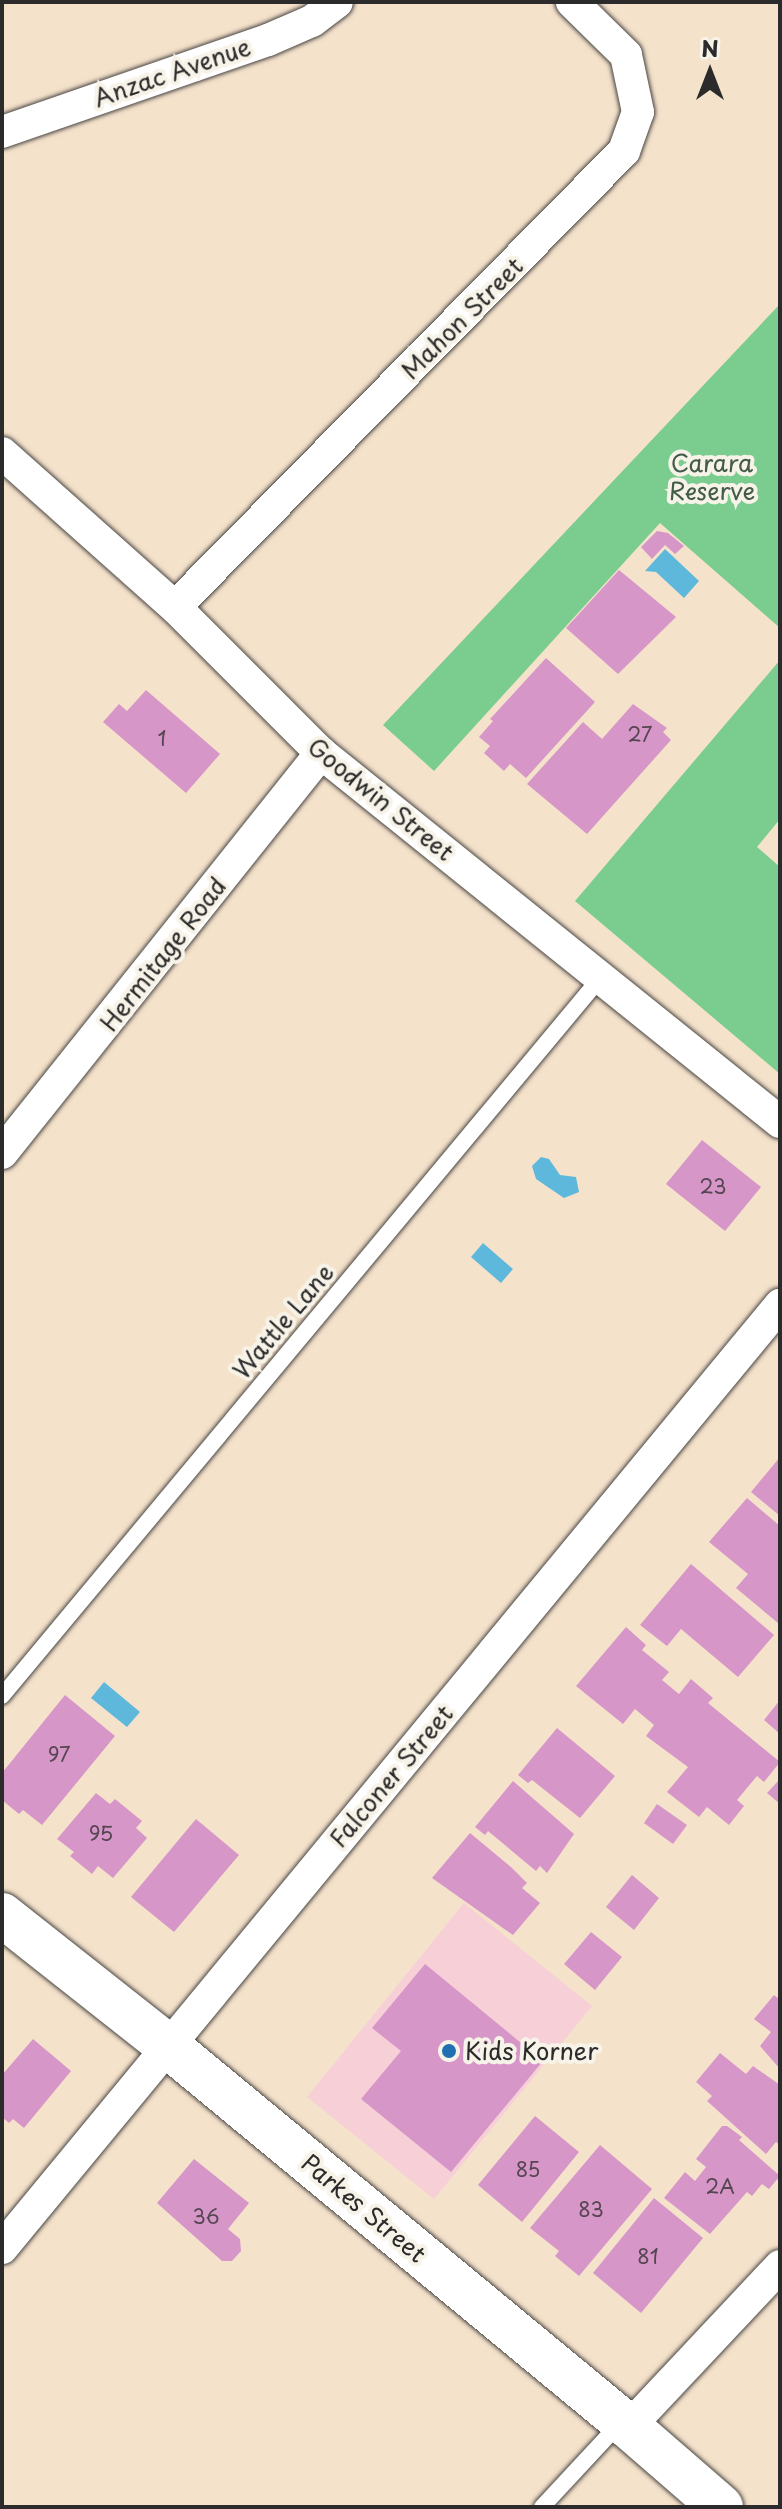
<!DOCTYPE html>
<html>
<head>
<meta charset="utf-8">
<style>
  body { margin:0 }
  #map { position:relative; width:782px; height:2509px; overflow:hidden; background:#f5e2cb; font-family:"Playpen Sans",sans-serif }
  div>[style] { position:absolute }
  [style*='--x'] { left:calc(var(--x)*1px); top:calc(var(--y)*1px); width:calc(var(--w)*1px); rotate:calc(var(--a)*1deg) }
  .built>* { inset:0; background:#f6cfd7 }
  .green>* { inset:0; background:#7bcd8f }
  .water>* { inset:0; background:#5eb8dc }
  .building>* { inset:0; background:#d796c8 }
  .roads { filter:drop-shadow(0 0 2px #494643) drop-shadow(0 0 2px #494643) }
  .lane>* { height:16px; margin:-8px; padding:0 8px; transform-origin:8px; border-radius:8px; background:#fff }
  .street>* { height:32px; margin:-16px; padding:0 16px; transform-origin:16px; border-radius:16px; background:#fff }
  .secondary>* { height:44px; margin:-22px; padding:0 22px; transform-origin:22px; border-radius:22px; background:#fff }
  .dots>* { width:22px; height:22px; translate:-50% -50%; box-sizing:border-box; border:4px solid #f7f3e8; border-radius:50% }
  span { translate:-50% -50%; white-space:nowrap; text-align:center; line-height:1.15; -webkit-text-stroke:8px #f7f3e8; paint-order:stroke }
  .number-label { font-size:20px; color:#564652 }
  .number-label span { -webkit-text-stroke-width:0 }
  .street-label { font-size:24px; color:#2b2b2b }
  .park-label { font-size:24px; color:#435c49 }
  .poi-label { font-size:24px; color:#2b2b2b }
  .left { translate:0 -50%; text-align:left }
  .frame { position:absolute; inset:0; border:4px solid #2b2b2b; pointer-events:none }
  .north { position:absolute; left:670px; top:32px; width:80px; height:80px; -webkit-text-stroke:6px #f7f3e8; paint-order:stroke; rotate:0deg; font-size:22px; font-weight:700; line-height:32px; text-align:center; color:#2b2b2b }
  .north::after { content:''; display:block; margin:auto; width:28px; height:36px; background:#2b2b2b; clip-path:polygon(50% 0,100% 100%,50% 72%,0 100%) }
</style>
</head>
<body>
<div id="map">
  <div class="built">
    <i style="clip-path:polygon(464px 1903px,592px 2006px,434px 2199px,307px 2097px)"></i>
  </div>
  <div class="green">
    <i style="clip-path:polygon(780px 304px,780px 628px,660px 523px,434px 771px,383px 725px)"></i>
    <i style="clip-path:polygon(780px 660px,780px 819px,757px 847px,780px 867px,780px 1074px,575px 901px)"></i>
  </div>
  <div class="water">
    <i style="clip-path:polygon(665px 549px,699px 581px,684px 598px,656px 572px,645px 571px)"></i>
    <i style="clip-path:polygon(541px 1157px,549px 1159px,560px 1175px,576px 1177px,579px 1192px,564px 1198px,536px 1179px,532px 1166px)"></i>
    <i style="clip-path:polygon(483px 1243px,513px 1269px,501px 1283px,471px 1257px)"></i>
    <i style="clip-path:polygon(104px 1682px,140px 1712px,127px 1727px,91px 1698px)"></i>
  </div>
  <div class="building">
    <i style="clip-path:polygon(657px 531px,668px 533px,684px 546px,675px 554px,665px 545px,652px 559px,641px 547px)"></i>
    <i style="clip-path:polygon(619px 570px,676px 617px,618px 674px,566px 628px)"></i>
    <i style="clip-path:polygon(546px 658px,595px 702px,526px 778px,510px 764px,504px 771px,484px 753px,490px 746px,479px 737px,493px 721px,490px 719px)"></i>
    <i style="clip-path:polygon(146px 690px,220px 754px,186px 793px,103px 722px,119px 704px,127px 711px)"></i>
    <i style="clip-path:polygon(633px 704px,667px 728px,663px 732px,671px 740px,587px 834px,527px 784px,583px 722px,602px 739px)"></i>
    <i style="clip-path:polygon(702px 1140px,761px 1187px,725px 1231px,666px 1184px)"></i>
    <i style="clip-path:polygon(780px 1457px,780px 1516px,751px 1492px)"></i>
    <i style="clip-path:polygon(747px 1498px,780px 1526px,778px 1623px,736px 1588px,748px 1574px,709px 1542px)"></i>
    <i style="clip-path:polygon(691px 1564px,774px 1635px,738px 1677px,681px 1629px,667px 1646px,640px 1625px)"></i>
    <i style="clip-path:polygon(626px 1627px,646px 1645px,642px 1650px,669px 1672px,662px 1680px,679px 1694px,691px 1679px,713px 1698px,708px 1703px,780px 1762px,764px 1782px,757px 1776px,737px 1800px,744px 1806px,729px 1825px,707px 1807px,699px 1817px,667px 1792px,688px 1767px,646px 1736px,654px 1725px,635px 1709px,623px 1724px,576px 1686px)"></i>
    <i style="clip-path:polygon(65px 1695px,115px 1736px,42px 1825px,23px 1810px,19px 1814px,2px 1800px,2px 1773px)"></i>
    <i style="clip-path:polygon(780px 1700px,780px 1734px,764px 1720px)"></i>
    <i style="clip-path:polygon(557px 1728px,615px 1776px,580px 1818px,532px 1780px,528px 1783px,518px 1775px)"></i>
    <i style="clip-path:polygon(780px 1779px,780px 1804px,767px 1793px)"></i>
    <i style="clip-path:polygon(513px 1781px,574px 1834px,547px 1873px,540px 1866px,536px 1871px,488px 1831px,485px 1835px,475px 1827px)"></i>
    <i style="clip-path:polygon(96px 1793px,110px 1804px,115px 1799px,142px 1821px,136px 1828px,147px 1838px,113px 1878px,98px 1866px,92px 1874px,70px 1856px,74px 1852px,57px 1839px)"></i>
    <i style="clip-path:polygon(657px 1804px,687px 1825px,673px 1844px,644px 1823px)"></i>
    <i style="clip-path:polygon(196px 1819px,239px 1855px,174px 1932px,131px 1897px)"></i>
    <i style="clip-path:polygon(470px 1833px,511px 1867px,527px 1883px,522px 1888px,540px 1903px,513px 1935px,432px 1878px)"></i>
    <i style="clip-path:polygon(632px 1875px,659px 1898px,634px 1930px,606px 1907px)"></i>
    <i style="clip-path:polygon(591px 1932px,622px 1957px,595px 1990px,564px 1964px)"></i>
    <i style="clip-path:polygon(425px 1964px,543px 2061px,451px 2172px,361px 2099px,401px 2051px,372px 2028px)"></i>
    <i style="clip-path:polygon(774px 1995px,780px 2000px,780px 2069px,760px 2046px,771px 2032px,754px 2019px)"></i>
    <i style="clip-path:polygon(33px 2039px,71px 2071px,24px 2128px,13px 2119px,9px 2123px,2px 2117px,2px 2075px)"></i>
    <i style="clip-path:polygon(720px 2053px,746px 2074px,753px 2066px,780px 2085px,780px 2145px,776px 2142px,766px 2154px,707px 2101px,712px 2096px,696px 2082px)"></i>
    <i style="clip-path:polygon(535px 2116px,579px 2152px,522px 2222px,478px 2185px)"></i>
    <i style="clip-path:polygon(722px 2126px,727px 2126px,742px 2137px,739px 2140px,780px 2176px,769px 2189px,762px 2184px,752px 2196px,747px 2192px,710px 2234px,664px 2198px,685px 2172px,695px 2181px,706px 2167px,696px 2159px)"></i>
    <i style="clip-path:polygon(600px 2145px,652px 2189px,579px 2276px,555px 2256px,559px 2251px,530px 2228px)"></i>
    <i style="clip-path:polygon(194px 2159px,249px 2203px,228px 2229px,240px 2239px,241px 2251px,232px 2261px,222px 2261px,157px 2203px)"></i>
    <i style="clip-path:polygon(654px 2198px,703px 2238px,641px 2313px,593px 2273px)"></i>
  </div>
  <div class="roads">
    <div class="lane">
      <i style="--x:2;--y:1696;--w:936;--a:-50.2"></i>
      <i style="--x:542;--y:2507;--w:115;--a:-47.1"></i>
    </div>
    <div class="street">
      <i style="--x:2;--y:132;--w:281;--a:-19.1"></i>
      <i style="--x:268;--y:40;--w:48;--a:-23.4"></i>
      <i style="--x:312;--y:21;--w:31;--a:-37"></i>
      <i style="--x:2;--y:453;--w:232;--a:41.7"></i>
      <i style="--x:175;--y:607;--w:206;--a:45"></i>
      <i style="--x:321;--y:753;--w:589;--a:38.8"></i>
      <i style="--x:175;--y:607;--w:640;--a:-45.44"></i>
      <i style="--x:624;--y:151;--w:41;--a:-70.3"></i>
      <i style="--x:638;--y:112;--w:58;--a:-101.9"></i>
      <i style="--x:626;--y:55;--w:76;--a:-135.5"></i>
      <i style="--x:2;--y:1153;--w:512;--a:-51.43"></i>
      <i style="--x:2;--y:2248;--w:1223;--a:-50.48"></i>
      <i style="--x:629;--y:2427;--w:221;--a:-46.8"></i>
    </div>
    <div class="secondary">
      <i style="--x:2;--y:1915;--w:211;--a:38.3"></i>
      <i style="--x:168;--y:2046;--w:598;--a:39.57"></i>
      <i style="--x:629;--y:2427;--w:122;--a:41"></i>
    </div>
  </div>
  <div class="dots">
    <i style="left:449px;top:2051px;background:#1f6fb2"></i>
  </div>
  <div class="number-label">
    <span style="left:640px;top:734px">27</span>
    <span style="left:162px;top:738px">1</span>
    <span style="left:713px;top:1186px">23</span>
    <span style="left:59px;top:1754px">97</span>
    <span style="left:101px;top:1833px">95</span>
    <span style="left:528px;top:2169px">85</span>
    <span style="left:720px;top:2186px">2A</span>
    <span style="left:591px;top:2209px">83</span>
    <span style="left:206px;top:2216px">36</span>
    <span style="left:648px;top:2256px">81</span>
  </div>
  <div class="street-label">
    <span style="left:172px;top:72px;rotate:-19deg">Anzac Avenue</span>
    <span style="left:462px;top:318px;rotate:-45deg">Mahon Street</span>
    <span style="left:381px;top:799px;rotate:39deg">Goodwin Street</span>
    <span style="left:163px;top:954px;rotate:-52deg">Hermitage Road</span>
    <span style="left:283px;top:1321px;rotate:-50deg">Wattle Lane</span>
    <span style="left:391px;top:1776px;rotate:-50deg">Falconer Street</span>
    <span style="left:364px;top:2208px;rotate:40deg">Parkes Street</span>
  </div>
  <div class="park-label">
    <span style="left:712px;top:477px">Carara<br>Reserve</span>
  </div>
  <div class="poi-label">
    <span class="left" style="left:465px;top:2051px">Kids Korner</span>
  </div>
  <div class="frame"></div>
  <div class="north">N</div>
</div>
</body>
</html>
